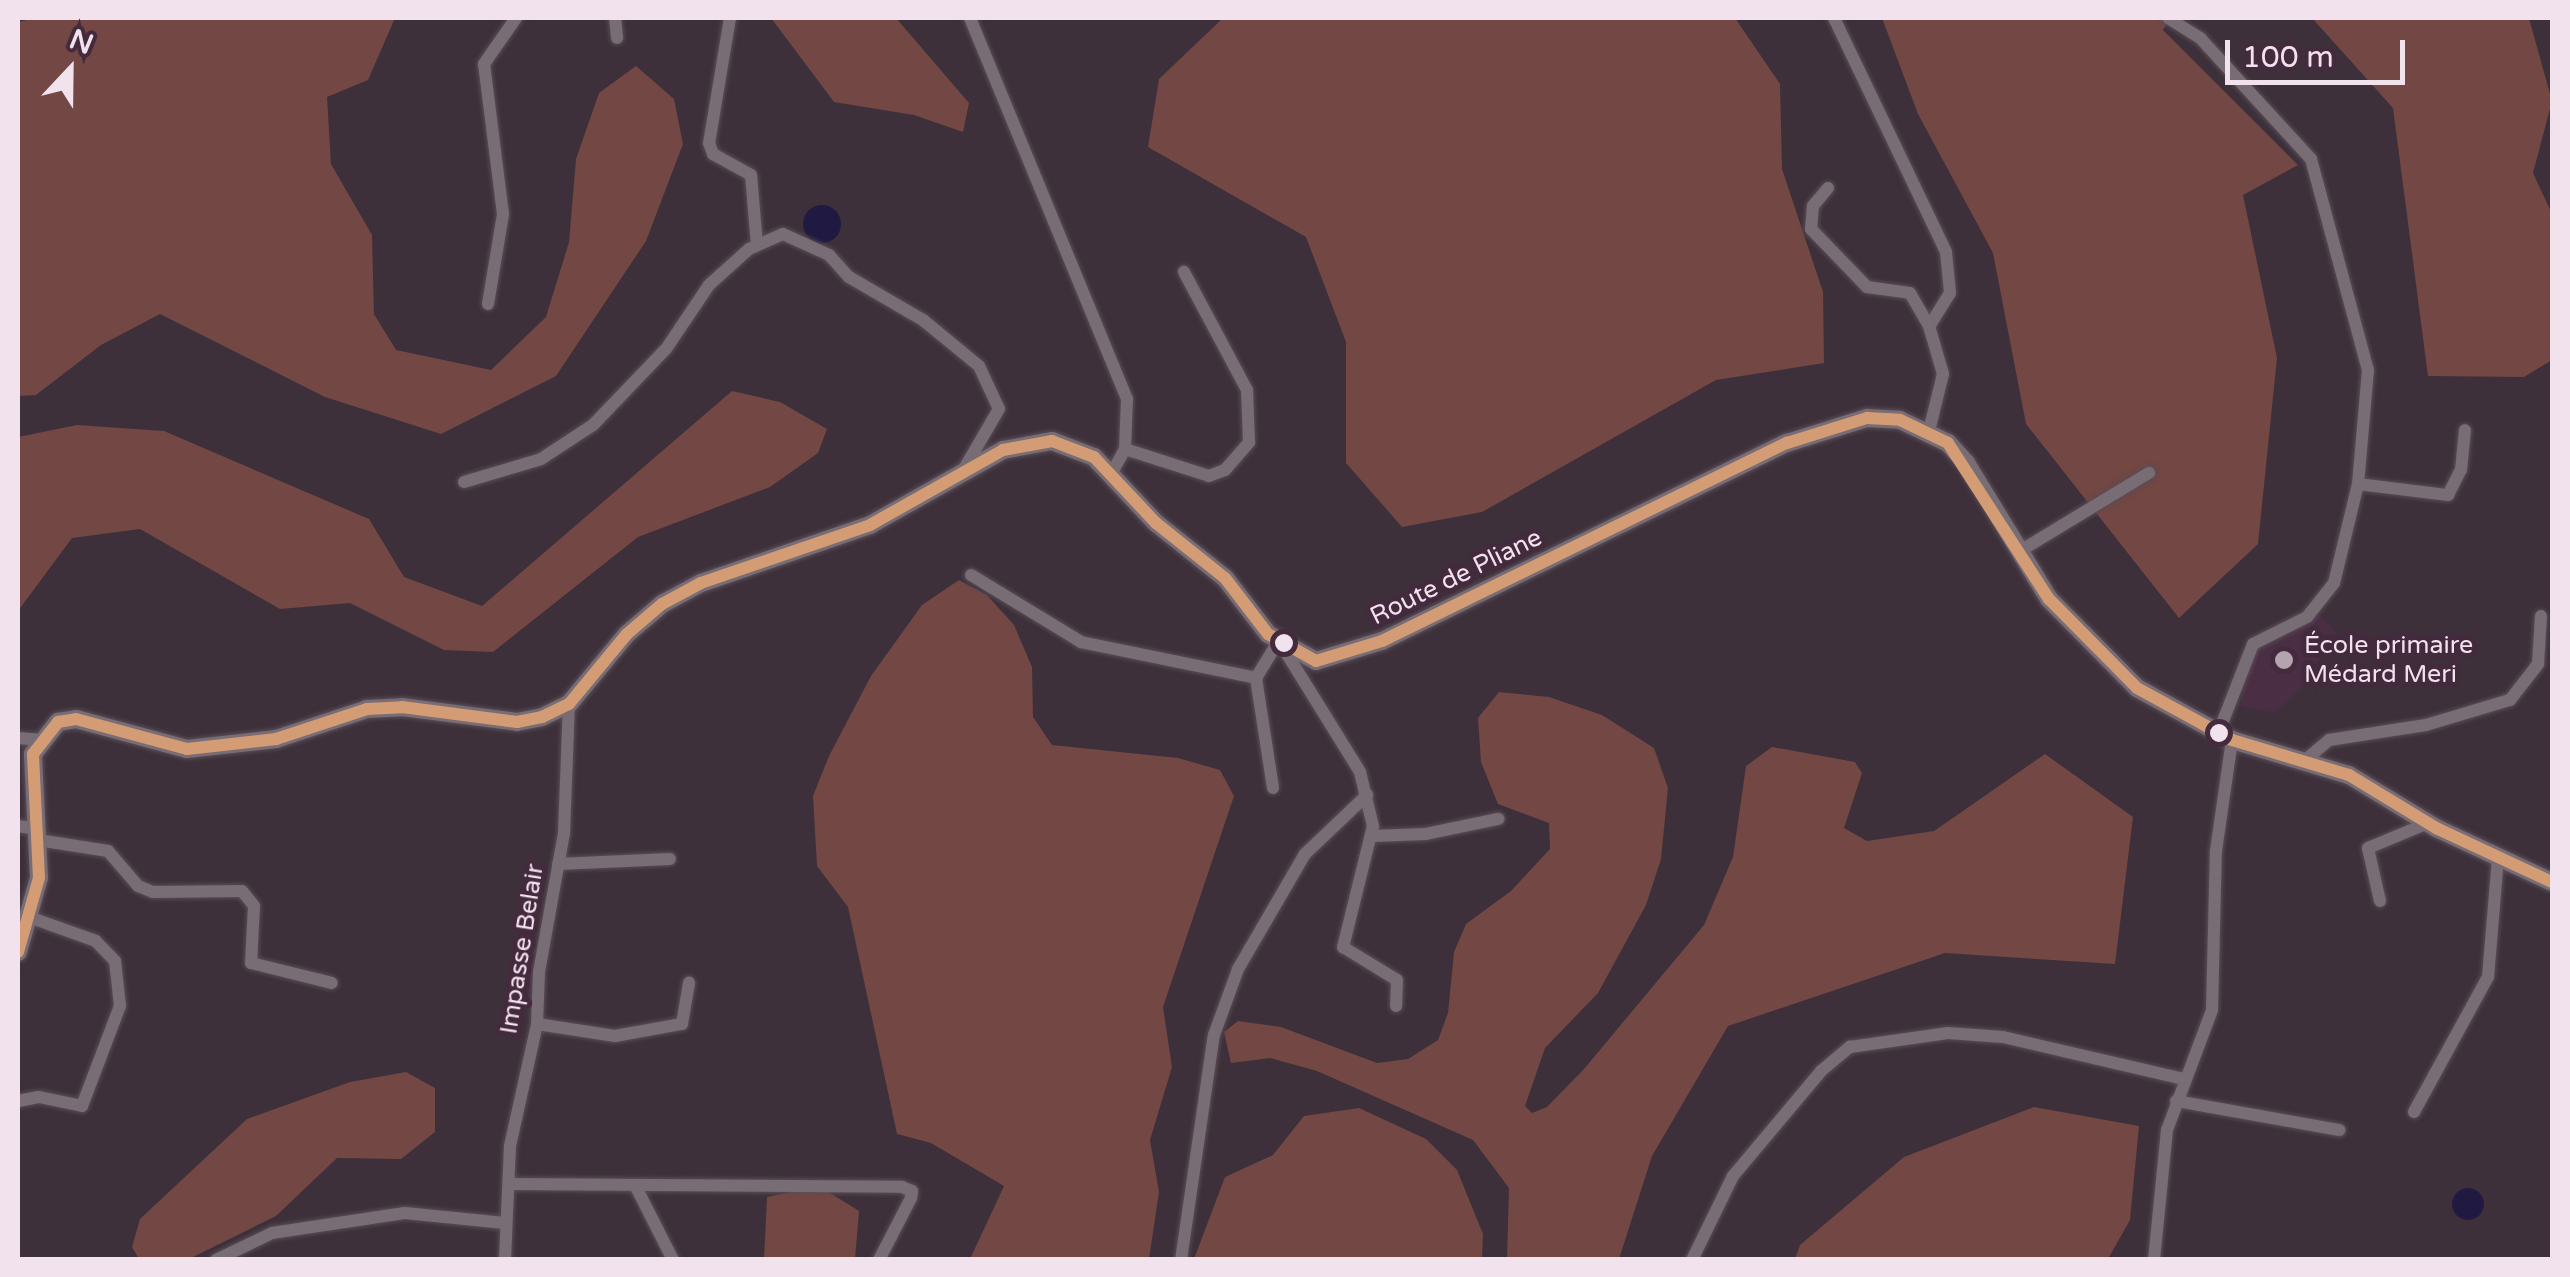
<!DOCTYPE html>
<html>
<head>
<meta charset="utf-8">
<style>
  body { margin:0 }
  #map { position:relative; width:2570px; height:1277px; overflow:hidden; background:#3d303a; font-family:"Varela Round",sans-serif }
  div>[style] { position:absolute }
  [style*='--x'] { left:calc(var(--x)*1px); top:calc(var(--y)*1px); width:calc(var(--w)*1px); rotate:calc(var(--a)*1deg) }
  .built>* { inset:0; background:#4a2e44 }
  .green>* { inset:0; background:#724744 }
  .water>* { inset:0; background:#201a42 }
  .round { border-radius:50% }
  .roads { filter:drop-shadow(0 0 2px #594d56) drop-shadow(0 0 2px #594d56) }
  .street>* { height:12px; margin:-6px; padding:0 6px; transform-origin:6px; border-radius:6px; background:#786c75 }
  .secondary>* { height:18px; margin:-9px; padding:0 9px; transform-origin:9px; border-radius:9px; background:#786c75 }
  .bus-1>* { height:12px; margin:-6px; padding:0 6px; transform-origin:6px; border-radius:6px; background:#d39c74 }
  .dots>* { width:28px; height:28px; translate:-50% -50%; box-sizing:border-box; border:5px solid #432a3d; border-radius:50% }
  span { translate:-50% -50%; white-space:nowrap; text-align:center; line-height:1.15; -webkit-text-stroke:10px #432a3d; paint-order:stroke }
  .street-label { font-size:25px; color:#f2e2ee }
  .poi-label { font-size:25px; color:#f2e2ee }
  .left { translate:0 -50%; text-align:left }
  .frame { position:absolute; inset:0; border:20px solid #f2e2ee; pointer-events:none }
  .north { position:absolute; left:20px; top:20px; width:100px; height:100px; -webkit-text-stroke:8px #432a3d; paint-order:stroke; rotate:22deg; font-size:28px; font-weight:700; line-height:40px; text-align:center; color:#f2e2ee }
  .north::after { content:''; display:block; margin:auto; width:35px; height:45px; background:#f2e2ee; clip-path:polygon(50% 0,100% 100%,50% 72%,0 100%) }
  .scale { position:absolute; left:2225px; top:40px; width:180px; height:45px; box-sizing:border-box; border:5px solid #f2e2ee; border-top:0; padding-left:12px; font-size:30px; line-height:35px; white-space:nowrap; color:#f2e2ee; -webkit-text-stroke:8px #432a3d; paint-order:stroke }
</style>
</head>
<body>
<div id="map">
  <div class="built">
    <i style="clip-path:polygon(2320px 614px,2336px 633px,2300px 689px,2275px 713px,2240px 706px,2252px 652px)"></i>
  </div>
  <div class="green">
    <i style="clip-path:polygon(36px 18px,395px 18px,368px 80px,327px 97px,331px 164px,372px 235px,374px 314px,396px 350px,491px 370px,546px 317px,569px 242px,576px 159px,599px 93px,636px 66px,674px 99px,683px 144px,646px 241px,556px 376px,441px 434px,325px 397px,160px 314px,101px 345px,36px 395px,18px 396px,18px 22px)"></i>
    <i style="clip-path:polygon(771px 18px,896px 18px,969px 103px,963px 132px,914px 115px,834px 102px)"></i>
    <i style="clip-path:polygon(1223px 18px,1735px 18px,1780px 84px,1782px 169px,1823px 292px,1824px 363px,1716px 380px,1482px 512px,1402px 527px,1346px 463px,1346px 342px,1306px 237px,1148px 147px,1159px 79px)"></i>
    <i style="clip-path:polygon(1882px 18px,2171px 18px,2163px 30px,2298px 165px,2243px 195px,2277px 358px,2258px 544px,2179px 618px,2026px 424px,1993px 253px,1918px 114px)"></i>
    <i style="clip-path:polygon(2312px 18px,2529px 18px,2552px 101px,2533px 173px,2552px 214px,2552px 360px,2524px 377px,2428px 376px,2393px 108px)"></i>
    <i style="clip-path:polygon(732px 391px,780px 402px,827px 429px,818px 453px,770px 487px,638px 537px,493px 652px,444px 650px,350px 603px,280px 609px,140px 529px,72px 538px,18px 611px,18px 437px,77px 425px,164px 431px,369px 519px,404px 577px,482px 606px)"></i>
    <i style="clip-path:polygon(959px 580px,987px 595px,1014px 625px,1032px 667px,1033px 717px,1052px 745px,1178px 758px,1220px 770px,1234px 796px,1163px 1007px,1172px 1067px,1150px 1140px,1159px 1192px,1149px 1259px,970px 1259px,1004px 1186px,931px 1143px,897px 1134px,848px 907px,817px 866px,813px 796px,829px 756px,871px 676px,922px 605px)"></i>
    <i style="clip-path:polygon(1499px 692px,1549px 697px,1602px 715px,1654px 748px,1668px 788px,1661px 859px,1646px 905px,1598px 993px,1545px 1048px,1525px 1106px,1532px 1113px,1547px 1107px,1584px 1069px,1704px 925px,1733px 857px,1746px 766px,1772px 747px,1855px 762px,1862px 773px,1844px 828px,1867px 841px,1934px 831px,2045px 754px,2133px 817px,2115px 964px,1945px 953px,1728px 1026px,1652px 1156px,1619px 1259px,1507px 1259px,1509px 1188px,1473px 1140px,1317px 1071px,1270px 1058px,1231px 1063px,1224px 1032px,1238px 1021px,1281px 1027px,1377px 1063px,1408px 1059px,1438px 1040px,1448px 1013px,1454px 952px,1466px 924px,1511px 891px,1550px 849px,1549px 823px,1498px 804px,1481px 762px,1478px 718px)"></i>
    <i style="clip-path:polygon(406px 1072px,435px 1088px,435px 1132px,401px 1159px,337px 1158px,276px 1216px,189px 1259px,139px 1259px,132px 1247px,140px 1219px,247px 1119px,350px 1082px)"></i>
    <i style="clip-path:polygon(2034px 1107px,2139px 1126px,2130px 1220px,2108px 1259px,1795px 1259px,1800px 1245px,1904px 1157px)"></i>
    <i style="clip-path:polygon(1359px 1108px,1426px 1139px,1457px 1170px,1483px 1234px,1482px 1259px,1194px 1259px,1225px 1177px,1273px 1155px,1304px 1116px)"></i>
    <i style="clip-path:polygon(819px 1186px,859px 1211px,855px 1259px,764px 1260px,767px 1197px)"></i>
  </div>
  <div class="water">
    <i class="round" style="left:803px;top:205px;width:38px;height:38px"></i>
    <i class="round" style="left:2452px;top:1188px;width:32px;height:32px"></i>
  </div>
  <div class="roads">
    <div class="street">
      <i style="--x:615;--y:18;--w:20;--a:84"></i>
      <i style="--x:730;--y:18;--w:127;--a:99.5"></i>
      <i style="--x:709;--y:143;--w:12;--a:70"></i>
      <i style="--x:713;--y:154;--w:43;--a:28.9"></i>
      <i style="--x:751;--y:175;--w:70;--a:85.1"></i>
      <i style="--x:970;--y:18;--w:412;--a:67.6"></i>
      <i style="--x:1127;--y:399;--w:50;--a:92.3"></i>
      <i style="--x:1125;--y:449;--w:29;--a:119"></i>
      <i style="--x:1834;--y:18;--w:259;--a:64.4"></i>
      <i style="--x:1946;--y:252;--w:41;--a:84.4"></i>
      <i style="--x:1950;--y:293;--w:39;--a:122"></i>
      <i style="--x:1929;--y:326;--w:50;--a:73.7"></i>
      <i style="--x:1943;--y:374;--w:59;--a:103.8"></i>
      <i style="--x:2168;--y:18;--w:39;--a:32"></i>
      <i style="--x:2201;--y:39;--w:163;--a:47.5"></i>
      <i style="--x:2311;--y:159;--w:219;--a:74.9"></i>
      <i style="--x:2368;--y:370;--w:114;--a:95"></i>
      <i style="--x:2358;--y:484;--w:102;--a:103.6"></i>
      <i style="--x:2334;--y:583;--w:43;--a:128.5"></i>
      <i style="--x:2307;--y:617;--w:60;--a:153.4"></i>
      <i style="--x:2253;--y:644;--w:97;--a:111.3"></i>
      <i style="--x:1828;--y:188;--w:23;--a:130"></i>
      <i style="--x:1813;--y:206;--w:23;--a:95"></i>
      <i style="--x:1811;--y:229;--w:81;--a:46"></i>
      <i style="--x:1867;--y:287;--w:43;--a:7.9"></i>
      <i style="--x:1910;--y:293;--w:38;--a:60"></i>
      <i style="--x:488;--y:304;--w:91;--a:-80.5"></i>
      <i style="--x:503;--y:214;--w:151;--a:-97.2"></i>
      <i style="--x:484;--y:64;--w:56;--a:-55.2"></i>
      <i style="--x:1125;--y:449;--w:88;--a:17.8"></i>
      <i style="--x:1209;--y:476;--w:17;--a:-21"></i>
      <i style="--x:1225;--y:470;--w:37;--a:-49"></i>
      <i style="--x:1249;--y:442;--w:52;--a:-92.2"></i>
      <i style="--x:1247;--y:390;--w:134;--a:-118.1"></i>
      <i style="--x:464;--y:482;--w:80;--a:-16.6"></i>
      <i style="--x:541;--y:459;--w:62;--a:-33.2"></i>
      <i style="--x:593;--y:425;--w:105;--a:-46.2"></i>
      <i style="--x:666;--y:349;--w:77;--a:-56.1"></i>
      <i style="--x:709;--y:285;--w:54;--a:-42"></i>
      <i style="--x:749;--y:249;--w:37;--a:-24"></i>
      <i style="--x:783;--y:234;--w:51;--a:24.5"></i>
      <i style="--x:829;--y:255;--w:30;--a:48"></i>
      <i style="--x:849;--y:277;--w:86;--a:30.2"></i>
      <i style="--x:923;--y:320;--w:72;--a:39.4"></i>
      <i style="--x:979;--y:366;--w:47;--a:65.1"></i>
      <i style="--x:999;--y:409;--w:69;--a:120.3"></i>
      <i style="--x:2358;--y:484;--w:91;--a:7"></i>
      <i style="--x:2448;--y:495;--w:28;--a:-63"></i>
      <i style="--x:2461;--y:470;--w:40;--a:-84.3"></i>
      <i style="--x:2020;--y:551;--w:151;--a:-31.2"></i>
      <i style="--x:971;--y:575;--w:129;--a:31.3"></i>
      <i style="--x:1081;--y:642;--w:179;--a:11.6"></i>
      <i style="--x:1282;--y:646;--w:148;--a:58.2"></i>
      <i style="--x:1360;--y:772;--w:56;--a:76.5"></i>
      <i style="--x:1373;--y:826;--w:125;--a:103.9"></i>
      <i style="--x:1343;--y:947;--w:63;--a:31.4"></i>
      <i style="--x:1397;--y:980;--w:26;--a:92"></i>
      <i style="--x:18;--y:738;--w:21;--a:5"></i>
      <i style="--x:2304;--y:761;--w:33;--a:-40"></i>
      <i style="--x:2329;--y:740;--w:98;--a:-8.8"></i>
      <i style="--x:2426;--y:725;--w:88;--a:-16.6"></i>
      <i style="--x:2510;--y:700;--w:46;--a:-52.1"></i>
      <i style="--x:2538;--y:664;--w:48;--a:-86.4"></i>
      <i style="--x:1273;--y:788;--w:111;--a:-98.8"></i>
      <i style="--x:1256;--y:678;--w:42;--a:-58.6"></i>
      <i style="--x:18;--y:826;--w:19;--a:9"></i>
      <i style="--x:1372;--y:836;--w:54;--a:-2.1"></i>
      <i style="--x:1426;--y:834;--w:74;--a:-11.8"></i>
      <i style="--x:38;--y:840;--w:71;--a:8.9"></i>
      <i style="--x:108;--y:851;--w:46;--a:49.4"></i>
      <i style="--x:138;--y:886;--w:16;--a:22"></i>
      <i style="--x:153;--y:892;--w:89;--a:-0.6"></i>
      <i style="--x:242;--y:891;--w:19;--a:51"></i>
      <i style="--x:254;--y:906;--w:57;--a:93"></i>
      <i style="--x:251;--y:963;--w:83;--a:13.9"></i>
      <i style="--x:558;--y:864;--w:112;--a:-2.6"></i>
      <i style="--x:2380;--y:901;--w:54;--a:-102.8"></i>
      <i style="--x:2368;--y:848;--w:65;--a:-22.6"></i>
      <i style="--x:537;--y:1024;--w:79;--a:8.7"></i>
      <i style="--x:615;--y:1036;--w:68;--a:-10.2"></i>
      <i style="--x:682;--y:1024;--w:42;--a:-80.3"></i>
      <i style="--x:18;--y:1101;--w:21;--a:-11"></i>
      <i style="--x:39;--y:1097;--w:44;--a:11.8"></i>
      <i style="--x:82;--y:1106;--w:107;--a:-69.2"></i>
      <i style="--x:120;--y:1006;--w:45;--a:-96.3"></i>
      <i style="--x:115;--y:961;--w:28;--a:-134"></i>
      <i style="--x:96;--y:941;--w:71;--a:-160.3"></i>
      <i style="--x:2176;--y:1101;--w:166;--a:10.1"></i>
      <i style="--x:2414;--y:1112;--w:154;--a:-61.3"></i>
      <i style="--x:2488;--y:977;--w:118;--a:-85.2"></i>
      <i style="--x:509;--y:1184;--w:393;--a:0.4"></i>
      <i style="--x:902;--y:1187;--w:11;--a:22"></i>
      <i style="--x:912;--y:1191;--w:7;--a:98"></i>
      <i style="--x:911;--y:1198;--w:70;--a:117.3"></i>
      <i style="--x:635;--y:1185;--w:84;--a:63.1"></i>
      <i style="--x:216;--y:1260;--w:62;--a:-25.7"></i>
      <i style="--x:272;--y:1233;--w:134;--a:-8.6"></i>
      <i style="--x:405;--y:1213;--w:100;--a:5.7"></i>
      <i style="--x:505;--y:1260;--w:114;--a:-87.5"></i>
      <i style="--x:510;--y:1146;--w:125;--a:-77.5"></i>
      <i style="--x:537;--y:1024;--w:52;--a:-87.8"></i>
      <i style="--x:539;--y:972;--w:141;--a:-79.8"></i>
      <i style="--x:564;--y:833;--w:129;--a:-87.8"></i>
      <i style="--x:1181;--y:1260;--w:227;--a:-81.7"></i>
      <i style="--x:1214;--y:1035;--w:70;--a:-70"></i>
      <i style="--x:1238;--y:969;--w:133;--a:-59.8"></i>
      <i style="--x:1305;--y:854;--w:86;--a:-43.6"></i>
      <i style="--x:1692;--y:1260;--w:93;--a:-64"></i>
      <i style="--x:1733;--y:1176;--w:137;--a:-50"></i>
      <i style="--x:1821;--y:1071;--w:38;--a:-40"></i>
      <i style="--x:1850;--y:1047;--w:99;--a:-8.1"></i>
      <i style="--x:1948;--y:1033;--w:55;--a:4.2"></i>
      <i style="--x:2003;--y:1037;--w:185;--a:13.1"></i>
      <i style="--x:2154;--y:1260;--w:131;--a:-84.3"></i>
      <i style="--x:2167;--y:1130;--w:128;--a:-69.4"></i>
      <i style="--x:2212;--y:1010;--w:159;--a:-88.6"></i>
      <i style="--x:2216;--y:851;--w:112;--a:-81.8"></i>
    </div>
    <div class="secondary">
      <i style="--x:18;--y:952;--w:77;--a:-74.2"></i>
      <i style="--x:39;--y:878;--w:124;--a:-92.8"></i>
      <i style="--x:33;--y:754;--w:41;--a:-52"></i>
      <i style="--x:58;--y:722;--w:18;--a:-9"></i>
      <i style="--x:76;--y:719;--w:115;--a:15.1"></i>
      <i style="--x:187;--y:749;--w:90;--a:-6.4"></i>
      <i style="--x:276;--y:739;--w:96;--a:-18.2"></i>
      <i style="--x:367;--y:709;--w:35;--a:-3"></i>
      <i style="--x:402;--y:707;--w:116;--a:7.4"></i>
      <i style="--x:517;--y:722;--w:25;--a:-11"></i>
      <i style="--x:542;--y:717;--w:30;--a:-26"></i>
      <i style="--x:569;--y:704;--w:91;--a:-50.4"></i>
      <i style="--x:627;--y:634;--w:46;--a:-40.6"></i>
      <i style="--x:662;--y:604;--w:44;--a:-28.3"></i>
      <i style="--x:701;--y:583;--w:179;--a:-18.9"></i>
      <i style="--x:870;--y:525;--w:153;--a:-29.4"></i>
      <i style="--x:1003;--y:450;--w:50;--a:-10.4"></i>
      <i style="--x:1052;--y:441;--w:45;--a:20.9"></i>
      <i style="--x:1094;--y:457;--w:91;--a:46.8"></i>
      <i style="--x:1156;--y:523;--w:88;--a:38.6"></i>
      <i style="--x:1225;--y:578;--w:71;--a:52.5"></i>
      <i style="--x:1268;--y:634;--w:55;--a:29.4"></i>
      <i style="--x:1316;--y:661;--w:69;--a:-16.9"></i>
      <i style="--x:1382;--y:641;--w:451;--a:-26.1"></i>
      <i style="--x:1787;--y:443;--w:84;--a:-17.4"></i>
      <i style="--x:1867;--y:418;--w:33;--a:3"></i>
      <i style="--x:1900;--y:420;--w:53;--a:25.6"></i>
      <i style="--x:1948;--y:443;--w:27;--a:48"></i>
      <i style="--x:1966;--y:463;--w:159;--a:58.6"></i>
      <i style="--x:2049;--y:599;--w:125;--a:45.3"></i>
      <i style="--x:2137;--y:688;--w:108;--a:28.7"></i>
      <i style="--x:2232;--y:740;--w:122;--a:16.7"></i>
      <i style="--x:2349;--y:775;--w:102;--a:31.3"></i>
      <i style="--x:2436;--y:828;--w:128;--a:25"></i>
    </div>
  </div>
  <div class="bus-1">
    <i style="--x:18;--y:952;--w:77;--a:-74.2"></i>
    <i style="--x:39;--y:878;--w:124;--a:-92.8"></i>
    <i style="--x:33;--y:754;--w:41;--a:-52"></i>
    <i style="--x:58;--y:722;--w:18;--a:-9"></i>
    <i style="--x:76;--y:719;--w:115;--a:15.1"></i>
    <i style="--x:187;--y:749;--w:90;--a:-6.4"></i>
    <i style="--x:276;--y:739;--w:96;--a:-18.2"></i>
    <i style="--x:367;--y:709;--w:35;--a:-3"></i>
    <i style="--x:402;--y:707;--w:116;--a:7.4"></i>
    <i style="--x:517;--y:722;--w:25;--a:-11"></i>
    <i style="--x:542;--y:717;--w:30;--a:-26"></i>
    <i style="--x:569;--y:704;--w:91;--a:-50.4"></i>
    <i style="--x:627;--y:634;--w:46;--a:-40.6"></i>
    <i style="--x:662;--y:604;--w:44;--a:-28.3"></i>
    <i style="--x:701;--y:583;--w:179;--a:-18.9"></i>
    <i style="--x:870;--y:525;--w:153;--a:-29.4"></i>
    <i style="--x:1003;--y:450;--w:50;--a:-10.4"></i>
    <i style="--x:1052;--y:441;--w:45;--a:20.9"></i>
    <i style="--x:1094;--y:457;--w:91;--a:46.8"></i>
    <i style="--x:1156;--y:523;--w:88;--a:38.6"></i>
    <i style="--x:1225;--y:578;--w:71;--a:52.5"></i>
    <i style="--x:1268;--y:634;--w:55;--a:29.4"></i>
    <i style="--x:1316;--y:661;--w:69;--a:-16.9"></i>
    <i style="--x:1382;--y:641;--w:451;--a:-26.1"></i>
    <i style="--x:1787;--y:443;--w:84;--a:-17.4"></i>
    <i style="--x:1867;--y:418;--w:33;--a:3"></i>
    <i style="--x:1900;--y:420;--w:53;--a:25.6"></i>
    <i style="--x:1948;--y:443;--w:186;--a:57.1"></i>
    <i style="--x:2049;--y:599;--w:125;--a:45.3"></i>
    <i style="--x:2137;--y:688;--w:108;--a:28.7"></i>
    <i style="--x:2232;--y:740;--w:122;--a:16.7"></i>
    <i style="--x:2349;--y:775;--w:102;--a:31.3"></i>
    <i style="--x:2436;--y:828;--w:128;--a:25"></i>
  </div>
  <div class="dots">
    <i style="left:1284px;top:643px;background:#f2e2ee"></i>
    <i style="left:2284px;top:660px;background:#b3a4af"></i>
    <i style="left:2219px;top:733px;background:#f2e2ee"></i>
  </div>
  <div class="street-label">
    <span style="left:1456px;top:577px;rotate:-26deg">Route de Pliane</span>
    <span style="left:522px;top:949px;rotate:-81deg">Impasse Belair</span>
  </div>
  <div class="poi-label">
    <span class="left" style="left:2304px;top:660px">École primaire<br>Médard Meri</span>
  </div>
  <div class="frame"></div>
  <div class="north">N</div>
  <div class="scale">100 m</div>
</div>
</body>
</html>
